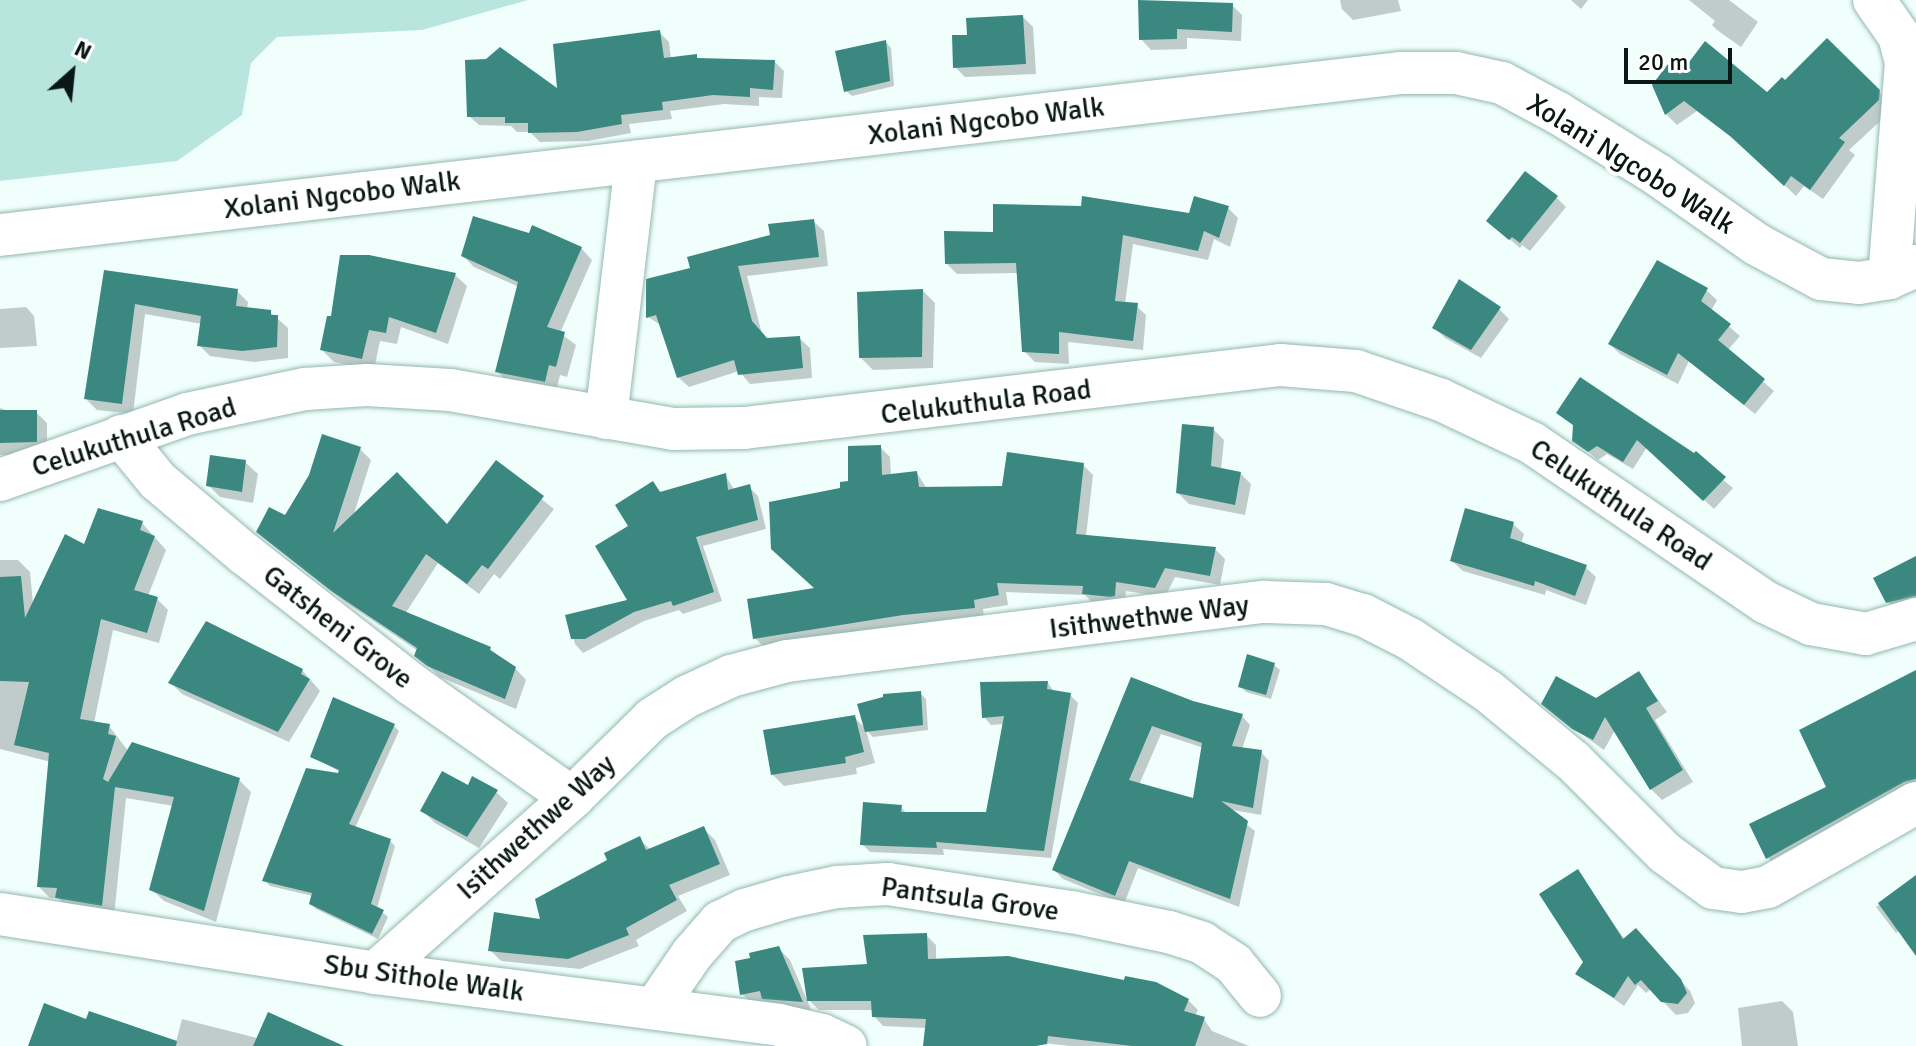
<!DOCTYPE html>
<html>
<head>
<meta charset="utf-8">
<style>
  body { margin:0 }
  #map { position:relative; width:1916px; height:1046px; overflow:hidden; background:#f0fffc; font-family:Signika,sans-serif }
  div>[style] { position:absolute }
  [style*='--x'] { left:calc(var(--x)*1px); top:calc(var(--y)*1px); width:calc(var(--w)*1px); rotate:calc(var(--a)*1deg) }
  .green>* { inset:0; background:#b8e6df }
  .shadow>* { inset:0; background:#0003 }
  .building>* { inset:0; background:#3a8880 }
  .roads { filter:drop-shadow(0 0 2px #93b7b2) drop-shadow(0 0 2px #93b7b2) }
  .minor>* { height:42px; margin:-21px; padding:0 21px; transform-origin:21px; border-radius:21px; background:#fff }
  span { translate:-50% -50%; white-space:nowrap; text-align:center; line-height:1.15; -webkit-text-stroke:8px #fff; paint-order:stroke }
  .street-label { font-size:28px; color:#091715 }
  .north { position:absolute; left:32px; top:32px; width:80px; height:80px; -webkit-text-stroke:6px #fff; paint-order:stroke; rotate:27deg; font-size:22px; font-weight:700; line-height:32px; text-align:center; color:#091715 }
  .north::after { content:''; display:block; margin:auto; width:28px; height:36px; background:#091715; clip-path:polygon(50% 0,100% 100%,50% 72%,0 100%) }
  .scale { position:absolute; left:1624px; top:48px; width:108px; height:36px; box-sizing:border-box; border:4px solid #091715; border-top:0; padding-left:10px; font-size:24px; line-height:28px; white-space:nowrap; color:#091715; -webkit-text-stroke:6px #fff; paint-order:stroke }
</style>
</head>
<body>
<div id="map">
  <div class="green">
    <i style="clip-path:polygon(0 0,528px 0,422px 30px,277px 37px,251px 63px,242px 115px,177px 161px,0 181px)"></i>
  </div>
  <div class="shadow">
    <i style="clip-path:polygon(1340px 0,1398px 0,1401px 11px,1353px 20px,1342px 9px)"></i>
    <i style="clip-path:polygon(1571px 0,1588px 0,1581px 9px)"></i>
    <i style="clip-path:polygon(1689px 0,1729px 0,1758px 22px,1741px 47px,1717px 30px,1712px 25px,1715px 21px)"></i>
    <i style="clip-path:polygon(1232px 5px,1242px 15px,1241px 41px,1187px 38px,1187px 49px,1151px 50px,1141px 39px)"></i>
    <i style="clip-path:polygon(1023px 17px,1033px 27px,1036px 74px,965px 77px,955px 67px,969px 36px)"></i>
    <i style="clip-path:polygon(659px 32px,669px 42px,671px 59px,696px 56px,700px 60px,774px 61px,784px 71px,782px 98px,759px 97px,759px 106px,724px 104px,670px 111px,672px 119px,629px 124px,631px 133px,588px 141px,540px 142px,530px 132px,517px 132px,511px 126px,479px 125px,469px 116px,560px 92px)"></i>
    <i style="clip-path:polygon(1827px 41px,1890px 103px,1890px 112px,1849px 150px,1855px 155px,1823px 199px,1804px 186px,1796px 196px,1744px 147px,1697px 111px,1677px 125px,1666px 114px,1680px 76px,1767px 95px,1785px 83px)"></i>
    <i style="clip-path:polygon(886px 42px,891px 48px,894px 86px,852px 96px,846px 91px)"></i>
    <i style="clip-path:polygon(1556px 197px,1566px 207px,1530px 251px,1522px 245px,1520px 248px,1499px 230px)"></i>
    <i style="clip-path:polygon(1228px 208px,1238px 218px,1230px 247px,1214px 239px,1208px 260px,1133px 244px,1125px 304px,1135px 305px,1146px 315px,1143px 350px,1068px 342px,1069px 364px,1035px 362px,1024px 351px,1018px 273px,957px 274px,947px 264px,995px 234px,1190px 215px)"></i>
    <i style="clip-path:polygon(813px 221px,824px 231px,828px 266px,747px 276px,762px 334px,768px 340px,799px 338px,810px 348px,812px 378px,750px 384px,739px 371px,689px 387px,678px 377px,662px 326px,648px 317px,692px 269px)"></i>
    <i style="clip-path:polygon(530px 235px,581px 248px,592px 260px,560px 333px,576px 345px,567px 377px,560px 375px,556px 392px,509px 383px,498px 372px,519px 287px,474px 267px,463px 256px)"></i>
    <i style="clip-path:polygon(105px 272px,237px 291px,248px 302px,247px 309px,270px 312px,288px 328px,288px 358px,254px 362px,210px 356px,199px 345px,202px 324px,145px 314px,133px 414px,97px 410px,86px 399px)"></i>
    <i style="clip-path:polygon(455px 275px,467px 286px,448px 344px,401px 327px,397px 344px,380px 341px,374px 370px,334px 362px,322px 350px)"></i>
    <i style="clip-path:polygon(1706px 290px,1717px 300px,1711px 311px,1740px 336px,1727px 351px,1774px 391px,1755px 414px,1689px 361px,1678px 384px,1620px 354px,1610px 344px)"></i>
    <i style="clip-path:polygon(923px 291px,935px 303px,933px 368px,873px 370px,861px 358px)"></i>
    <i style="clip-path:polygon(26px 307px,34px 316px,37px 346px,0 348px,0 309px)"></i>
    <i style="clip-path:polygon(1499px 309px,1509px 319px,1481px 358px,1445px 338px,1435px 328px)"></i>
    <i style="clip-path:polygon(0 408px,11px 412px,36px 412px,47px 423px,47px 452px,0 455px)"></i>
    <i style="clip-path:polygon(1558px 412px,1694px 456px,1733px 488px,1714px 509px,1647px 447px,1633px 469px,1607px 454px,1598px 460px,1574px 440px,1575px 427px)"></i>
    <i style="clip-path:polygon(1213px 429px,1224px 440px,1221px 470px,1240px 473px,1251px 484px,1245px 515px,1189px 504px,1178px 493px)"></i>
    <i style="clip-path:polygon(880px 447px,890px 457px,891px 476px,917px 473px,927px 489px,1004px 488px,1083px 465px,1093px 475px,1086px 537px,1215px 549px,1225px 559px,1220px 585px,1175px 577px,1165px 597px,1126px 591px,1124px 606px,1094px 604px,1085px 595px,1006px 592px,1008px 605px,983px 609px,984px 618px,765px 648px,755px 638px,817px 590px,842px 490px)"></i>
    <i style="clip-path:polygon(360px 449px,371px 460px,353px 517px,447px 527px,496px 463px,554px 509px,500px 579px,494px 574px,479px 594px,438px 563px,405px 614px,490px 649px,515px 668px,526px 680px,516px 709px,440px 677px,416px 655px,418px 651px,345px 602px,258px 531px,286px 518px)"></i>
    <i style="clip-path:polygon(245px 462px,258px 474px,253px 503px,220px 497px,208px 485px)"></i>
    <i style="clip-path:polygon(725px 475px,735px 491px,749px 487px,758px 496px,766px 529px,703px 546px,722px 601px,683px 614px,679px 610px,644px 621px,583px 653px,575px 644px,568px 617px,630px 601px,631px 526px,652px 484px,662px 493px)"></i>
    <i style="clip-path:polygon(142px 523px,166px 550px,148px 596px,156px 598px,168px 610px,159px 643px,113px 630px,94px 723px,109px 726px,129px 752px,239px 780px,251px 792px,216px 922px,164px 901px,151px 889px,174px 806px,126px 798px,114px 917px,69px 910px,58px 898px,50px 898px,38px 886px,51px 762px,0 749px,0 560px,18px 560px,30px 572px,33px 604px,85px 547px)"></i>
    <i style="clip-path:polygon(1513px 524px,1524px 534px,1521px 544px,1585px 567px,1596px 577px,1586px 605px,1546px 590px,1545px 595px,1463px 571px,1452px 561px)"></i>
    <i style="clip-path:polygon(1916px 560px,1916px 606px,1897px 611px,1888px 602px)"></i>
    <i style="clip-path:polygon(1274px 665px,1280px 670px,1271px 699px,1246px 692px,1240px 686px)"></i>
    <i style="clip-path:polygon(302px 670px,320px 691px,289px 742px,182px 694px,171px 683px)"></i>
    <i style="clip-path:polygon(1916px 672px,1916px 792px,1779px 869px,1768px 858px,1829px 788px)"></i>
    <i style="clip-path:polygon(1639px 674px,1667px 712px,1655px 720px,1693px 782px,1662px 800px,1651px 789px,1615px 730px,1604px 750px,1555px 715px,1597px 700px)"></i>
    <i style="clip-path:polygon(evenodd,1132px 679px,1192px 703px,1242px 716px,1250px 725px,1242px 749px,1261px 752px,1269px 761px,1261px 815px,1227px 809px,1255px 831px,1239px 907px,1138px 868px,1124px 904px,1063px 879px,1054px 870px,1132px 679px,1161px 734px,1204px 748px,1195px 800px,1139px 785px,1161px 734px)"></i>
    <i style="clip-path:polygon(1048px 683px,1055px 693px,1070px 695px,1078px 703px,1051px 858px,943px 849px,944px 855px,870px 852px,862px 844px,901px 807px,907px 814px,988px 814px,1004px 724px,991px 725px,984px 717px)"></i>
    <i style="clip-path:polygon(920px 693px,926px 699px,928px 730px,873px 737px,866px 730px,875px 763px,856px 768px,857px 774px,784px 786px,772px 774px,854px 717px,866px 729px)"></i>
    <i style="clip-path:polygon(394px 726px,399px 731px,355px 828px,390px 841px,395px 846px,377px 908px,388px 917px,378px 939px,316px 909px,311px 904px,313px 896px,270px 886px,264px 880px,339px 776px,340px 772px,312px 756px)"></i>
    <i style="clip-path:polygon(469px 787px,496px 792px,508px 803px,479px 848px,435px 823px,423px 811px)"></i>
    <i style="clip-path:polygon(704px 829px,715px 840px,730px 875px,678px 896px,687px 911px,636px 940px,639px 946px,580px 969px,501px 961px,490px 950px,543px 921px,639px 839px,651px 850px)"></i>
    <i style="clip-path:polygon(1578px 872px,1625px 940px,1645px 940px,1690px 991px,1695px 1003px,1688px 1013px,1676px 1015px,1651px 989px,1646px 993px,1638px 985px,1624px 1006px,1578px 973px,1585px 962px)"></i>
    <i style="clip-path:polygon(1916px 878px,1916px 936px,1900px 930px,1896px 933px,1876px 907px)"></i>
    <i style="clip-path:polygon(926px 935px,936px 945px,936px 960px,1188px 1000px,1198px 1010px,1195px 1016px,1204px 1019px,1212px 1031px,1249px 1046px,1070px 1046px,984px 1036px,984px 1046px,925px 1046px,927px 1028px,883px 1026px,874px 1016px,874px 1010px,819px 1010px,809px 1000px)"></i>
    <i style="clip-path:polygon(778px 948px,790px 960px,812px 1012px,775px 1009px,768px 1002px,754px 1005px,742px 994px,752px 959px)"></i>
    <i style="clip-path:polygon(1782px 1001px,1793px 1012px,1798px 1046px,1742px 1046px,1738px 1008px)"></i>
    <i style="clip-path:polygon(182px 1019px,261px 1039px,268px 1046px,159px 1046px,176px 1042px)"></i>
  </div>
  <div class="building">
    <i style="clip-path:polygon(1138px 0,1233px 3px,1232px 32px,1177px 29px,1177px 39px,1139px 40px)"></i>
    <i style="clip-path:polygon(1023px 15px,1026px 64px,953px 68px,952px 35px,967px 35px,966px 18px)"></i>
    <i style="clip-path:polygon(660px 30px,664px 58px,697px 54px,697px 58px,775px 60px,773px 90px,750px 88px,750px 97px,713px 95px,662px 102px,663px 110px,621px 115px,622px 124px,577px 132px,528px 133px,528px 123px,505px 123px,505px 117px,467px 117px,465px 60px,486px 59px,500px 47px,557px 88px,553px 44px)"></i>
    <i style="clip-path:polygon(1827px 38px,1880px 90px,1879px 100px,1839px 138px,1845px 142px,1810px 190px,1791px 176px,1784px 186px,1730px 136px,1684px 101px,1665px 115px,1652px 85px,1668px 64px,1680px 74px,1705px 41px,1767px 92px,1782px 77px,1785px 80px)"></i>
    <i style="clip-path:polygon(886px 40px,890px 81px,844px 92px,835px 51px)"></i>
    <i style="clip-path:polygon(1525px 171px,1558px 196px,1520px 243px,1512px 237px,1509px 240px,1486px 221px)"></i>
    <i style="clip-path:polygon(1082px 196px,1189px 213px,1194px 196px,1229px 206px,1219px 238px,1204px 231px,1198px 251px,1123px 235px,1115px 301px,1138px 303px,1133px 341px,1059px 332px,1059px 354px,1022px 352px,1016px 263px,945px 264px,944px 231px,993px 232px,993px 204px,1081px 206px)"></i>
    <i style="clip-path:polygon(473px 216px,529px 233px,532px 225px,582px 247px,547px 327px,565px 332px,556px 367px,549px 365px,545px 382px,495px 372px,518px 282px,461px 256px)"></i>
    <i style="clip-path:polygon(814px 219px,819px 257px,738px 266px,752px 321px,767px 338px,800px 336px,803px 368px,738px 375px,734px 360px,677px 378px,656px 315px,646px 318px,646px 279px,690px 268px,687px 257px,770px 235px,768px 224px)"></i>
    <i style="clip-path:polygon(340px 255px,369px 255px,456px 273px,436px 333px,389px 317px,386px 333px,369px 330px,362px 359px,320px 350px,327px 316px,331px 316px)"></i>
    <i style="clip-path:polygon(1657px 260px,1708px 288px,1701px 301px,1731px 324px,1718px 340px,1765px 379px,1744px 405px,1678px 353px,1667px 375px,1608px 344px)"></i>
    <i style="clip-path:polygon(104px 270px,238px 289px,236px 306px,271px 310px,271px 315px,278px 315px,277px 347px,242px 351px,197px 346px,201px 316px,135px 304px,122px 404px,84px 399px)"></i>
    <i style="clip-path:polygon(1459px 279px,1501px 307px,1471px 350px,1432px 328px)"></i>
    <i style="clip-path:polygon(923px 289px,922px 357px,859px 358px,857px 292px)"></i>
    <i style="clip-path:polygon(1580px 377px,1694px 453px,1696px 451px,1726px 477px,1703px 501px,1637px 440px,1623px 462px,1597px 446px,1588px 452px,1572px 441px,1573px 425px,1556px 413px)"></i>
    <i style="clip-path:polygon(0 410px,37px 410px,37px 442px,0 443px)"></i>
    <i style="clip-path:polygon(1182px 424px,1214px 427px,1211px 466px,1241px 472px,1235px 505px,1176px 493px)"></i>
    <i style="clip-path:polygon(322px 434px,361px 447px,333px 533px,397px 472px,447px 524px,496px 460px,544px 496px,488px 569px,482px 565px,467px 584px,426px 554px,392px 606px,491px 647px,490px 650px,516px 667px,505px 699px,427px 666px,414px 656px,417px 648px,331px 591px,256px 532px,269px 507px,285px 515px,309px 475px)"></i>
    <i style="clip-path:polygon(881px 445px,882px 475px,917px 471px,919px 487px,1002px 486px,1007px 452px,1084px 463px,1076px 534px,1216px 547px,1210px 576px,1165px 568px,1155px 588px,1116px 582px,1115px 596px,1111px 597px,1082px 594px,1083px 586px,997px 583px,999px 595px,974px 600px,975px 608px,903px 615px,753px 639px,747px 599px,814px 588px,771px 549px,769px 502px,840px 488px,840px 482px,848px 481px,848px 446px)"></i>
    <i style="clip-path:polygon(210px 455px,246px 460px,242px 492px,206px 486px)"></i>
    <i style="clip-path:polygon(726px 473px,728px 490px,750px 484px,758px 520px,696px 537px,714px 592px,673px 606px,671px 601px,634px 612px,585px 639px,571px 639px,565px 615px,627px 600px,595px 546px,628px 526px,615px 505px,653px 481px,660px 492px)"></i>
    <i style="clip-path:polygon(98px 508px,143px 521px,140px 530px,155px 536px,134px 590px,158px 597px,147px 633px,101px 619px,80px 719px,110px 724px,108px 734px,116px 736px,103px 779px,108px 782px,132px 742px,240px 778px,204px 911px,149px 890px,174px 797px,115px 787px,102px 906px,55px 898px,57px 888px,37px 887px,49px 753px,14px 745px,29px 682px,0 681px,0 577px,21px 576px,25px 618px,65px 534px,84px 544px)"></i>
    <i style="clip-path:polygon(1465px 508px,1514px 522px,1510px 538px,1587px 565px,1575px 596px,1535px 581px,1534px 586px,1450px 561px)"></i>
    <i style="clip-path:polygon(1916px 556px,1916px 596px,1886px 603px,1873px 578px)"></i>
    <i style="clip-path:polygon(206px 621px,303px 669px,301px 674px,310px 679px,278px 732px,168px 683px)"></i>
    <i style="clip-path:polygon(1247px 654px,1275px 663px,1266px 695px,1238px 687px)"></i>
    <i style="clip-path:polygon(1916px 670px,1916px 779px,1904px 782px,1766px 859px,1749px 824px,1826px 787px,1799px 730px)"></i>
    <i style="clip-path:polygon(1639px 671px,1658px 701px,1646px 708px,1683px 770px,1650px 790px,1605px 717px,1593px 740px,1572px 729px,1541px 704px,1556px 676px,1596px 698px)"></i>
    <i style="clip-path:polygon(evenodd,1131px 677px,1193px 701px,1243px 714px,1232px 746px,1262px 750px,1253px 808px,1221px 801px,1248px 821px,1230px 899px,1129px 861px,1115px 896px,1052px 870px,1131px 677px,1152px 726px,1202px 743px,1193px 798px,1129px 780px,1152px 726px)"></i>
    <i style="clip-path:polygon(1048px 681px,1047px 689px,1071px 693px,1044px 851px,936px 842px,937px 848px,860px 845px,863px 802px,902px 805px,901px 812px,986px 812px,1004px 716px,982px 718px,980px 682px)"></i>
    <i style="clip-path:polygon(921px 691px,923px 725px,865px 732px,857px 704px,883px 697px,883px 694px)"></i>
    <i style="clip-path:polygon(333px 697px,395px 724px,349px 824px,391px 839px,371px 904px,384px 910px,372px 934px,309px 904px,312px 893px,262px 881px,306px 768px,338px 773px,339px 770px,310px 757px)"></i>
    <i style="clip-path:polygon(855px 715px,864px 752px,845px 757px,846px 763px,771px 775px,763px 730px)"></i>
    <i style="clip-path:polygon(442px 771px,468px 785px,472px 776px,498px 790px,467px 837px,420px 811px)"></i>
    <i style="clip-path:polygon(704px 826px,720px 864px,669px 885px,677px 900px,626px 928px,629px 935px,568px 959px,488px 951px,494px 912px,540px 919px,535px 899px,607px 860px,604px 853px,640px 836px,646px 850px)"></i>
    <i style="clip-path:polygon(1578px 869px,1623px 939px,1636px 928px,1681px 979px,1687px 993px,1678px 1004px,1661px 1002px,1641px 980px,1635px 985px,1628px 976px,1614px 998px,1575px 974px,1583px 962px,1539px 894px)"></i>
    <i style="clip-path:polygon(1916px 875px,1916px 956px,1878px 903px)"></i>
    <i style="clip-path:polygon(927px 933px,928px 959px,1008px 956px,1124px 980px,1125px 976px,1156px 982px,1189px 999px,1184px 1011px,1205px 1017px,1195px 1046px,1132px 1046px,1048px 1036px,1047px 1044px,1036px 1046px,923px 1046px,926px 1019px,872px 1017px,871px 1001px,807px 1001px,802px 968px,867px 964px,863px 935px)"></i>
    <i style="clip-path:polygon(779px 946px,803px 1002px,762px 999px,760px 991px,740px 995px,735px 961px,750px 958px,749px 953px)"></i>
    <i style="clip-path:polygon(44px 1003px,86px 1019px,89px 1011px,177px 1041px,176px 1046px,28px 1046px)"></i>
    <i style="clip-path:polygon(268px 1012px,344px 1046px,253px 1046px)"></i>
  </div>
  <div class="roads">
    <div class="minor">
      <i style="--x:1874;--y:0;--w:44;--a:55.2"></i>
      <i style="--x:1899;--y:36;--w:27;--a:75"></i>
      <i style="--x:1906;--y:62;--w:217;--a:94.5"></i>
      <i style="--x:0;--y:235;--w:1409;--a:-6.6"></i>
      <i style="--x:1400;--y:73;--w:56;--a:0"></i>
      <i style="--x:1456;--y:73;--w:47;--a:12.3"></i>
      <i style="--x:1502;--y:83;--w:64;--a:28.2"></i>
      <i style="--x:1558;--y:113;--w:118;--a:31.8"></i>
      <i style="--x:1658;--y:175;--w:120;--a:35.1"></i>
      <i style="--x:1756;--y:244;--w:74;--a:28.3"></i>
      <i style="--x:1821;--y:279;--w:38;--a:6"></i>
      <i style="--x:1859;--y:283;--w:30;--a:-9"></i>
      <i style="--x:1889;--y:278;--w:30;--a:-24"></i>
      <i style="--x:606;--y:418;--w:258;--a:-83.3"></i>
      <i style="--x:121;--y:436;--w:58;--a:50.6"></i>
      <i style="--x:158;--y:481;--w:115;--a:40.1"></i>
      <i style="--x:246;--y:555;--w:209;--a:38"></i>
      <i style="--x:411;--y:684;--w:197;--a:35.3"></i>
      <i style="--x:0;--y:480;--w:198;--a:-19.4"></i>
      <i style="--x:187;--y:414;--w:121;--a:-12"></i>
      <i style="--x:305;--y:389;--w:62;--a:-3.7"></i>
      <i style="--x:367;--y:385;--w:83;--a:3.4"></i>
      <i style="--x:450;--y:390;--w:226;--a:9.9"></i>
      <i style="--x:673;--y:429;--w:71;--a:-0.8"></i>
      <i style="--x:744;--y:428;--w:540;--a:-6.7"></i>
      <i style="--x:1280;--y:365;--w:76;--a:4.5"></i>
      <i style="--x:1356;--y:371;--w:90;--a:18.8"></i>
      <i style="--x:1441;--y:400;--w:101;--a:25.3"></i>
      <i style="--x:1532;--y:443;--w:282;--a:34.3"></i>
      <i style="--x:1765;--y:602;--w:51;--a:25.6"></i>
      <i style="--x:1811;--y:624;--w:56;--a:10.3"></i>
      <i style="--x:1866;--y:634;--w:52;--a:-16.7"></i>
      <i style="--x:0;--y:914;--w:380;--a:8.9"></i>
      <i style="--x:375;--y:973;--w:407;--a:7.3"></i>
      <i style="--x:779;--y:1025;--w:44;--a:13.1"></i>
      <i style="--x:822;--y:1035;--w:26;--a:25"></i>
      <i style="--x:375;--y:973;--w:264;--a:-41.6"></i>
      <i style="--x:572;--y:798;--w:112;--a:-44.6"></i>
      <i style="--x:652;--y:719;--w:40;--a:-32.9"></i>
      <i style="--x:686;--y:697;--w:50;--a:-25"></i>
      <i style="--x:731;--y:676;--w:58;--a:-15"></i>
      <i style="--x:787;--y:661;--w:481;--a:-7.1"></i>
      <i style="--x:1264;--y:602;--w:62;--a:1.8"></i>
      <i style="--x:1326;--y:604;--w:39;--a:17"></i>
      <i style="--x:1363;--y:615;--w:53;--a:27.1"></i>
      <i style="--x:1410;--y:639;--w:94;--a:33.7"></i>
      <i style="--x:1488;--y:691;--w:110;--a:39.5"></i>
      <i style="--x:1573;--y:761;--w:130;--a:45"></i>
      <i style="--x:1665;--y:853;--w:59;--a:36.1"></i>
      <i style="--x:1713;--y:888;--w:29;--a:8"></i>
      <i style="--x:1742;--y:892;--w:26;--a:-11"></i>
      <i style="--x:1768;--y:887;--w:170;--a:-29.6"></i>
      <i style="--x:655;--y:1008;--w:65;--a:-55.6"></i>
      <i style="--x:692;--y:954;--w:43;--a:-48.8"></i>
      <i style="--x:720;--y:922;--w:28;--a:-26"></i>
      <i style="--x:745;--y:910;--w:46;--a:-16.5"></i>
      <i style="--x:789;--y:897;--w:49;--a:-11.8"></i>
      <i style="--x:837;--y:887;--w:51;--a:-3.4"></i>
      <i style="--x:888;--y:884;--w:186;--a:8.7"></i>
      <i style="--x:1072;--y:912;--w:99;--a:11.7"></i>
      <i style="--x:1169;--y:932;--w:35;--a:18"></i>
      <i style="--x:1202;--y:943;--w:38;--a:33"></i>
      <i style="--x:1234;--y:964;--w:41;--a:50.9"></i>
    </div>
  </div>
  <div class="street-label">
    <span style="left:986px;top:121px;rotate:-7deg">Xolani Ngcobo Walk</span>
    <span style="left:1631px;top:164px;rotate:32deg">Xolani Ngcobo Walk</span>
    <span style="left:342px;top:195px;rotate:-7deg">Xolani Ngcobo Walk</span>
    <span style="left:986px;top:402px;rotate:-7deg">Celukuthula Road</span>
    <span style="left:134px;top:437px;rotate:-17deg">Celukuthula Road</span>
    <span style="left:1621px;top:505px;rotate:34deg">Celukuthula Road</span>
    <span style="left:1149px;top:617px;rotate:-7deg">Isithwethwe Way</span>
    <span style="left:338px;top:627px;rotate:38deg">Gatsheni Grove</span>
    <span style="left:536px;top:827px;rotate:-42deg">Isithwethwe Way</span>
    <span style="left:970px;top:899px;rotate:8deg">Pantsula Grove</span>
    <span style="left:424px;top:978px;rotate:8deg">Sbu Sithole Walk</span>
  </div>
  <div class="north">N</div>
  <div class="scale">20 m</div>
</div>
</body>
</html>
